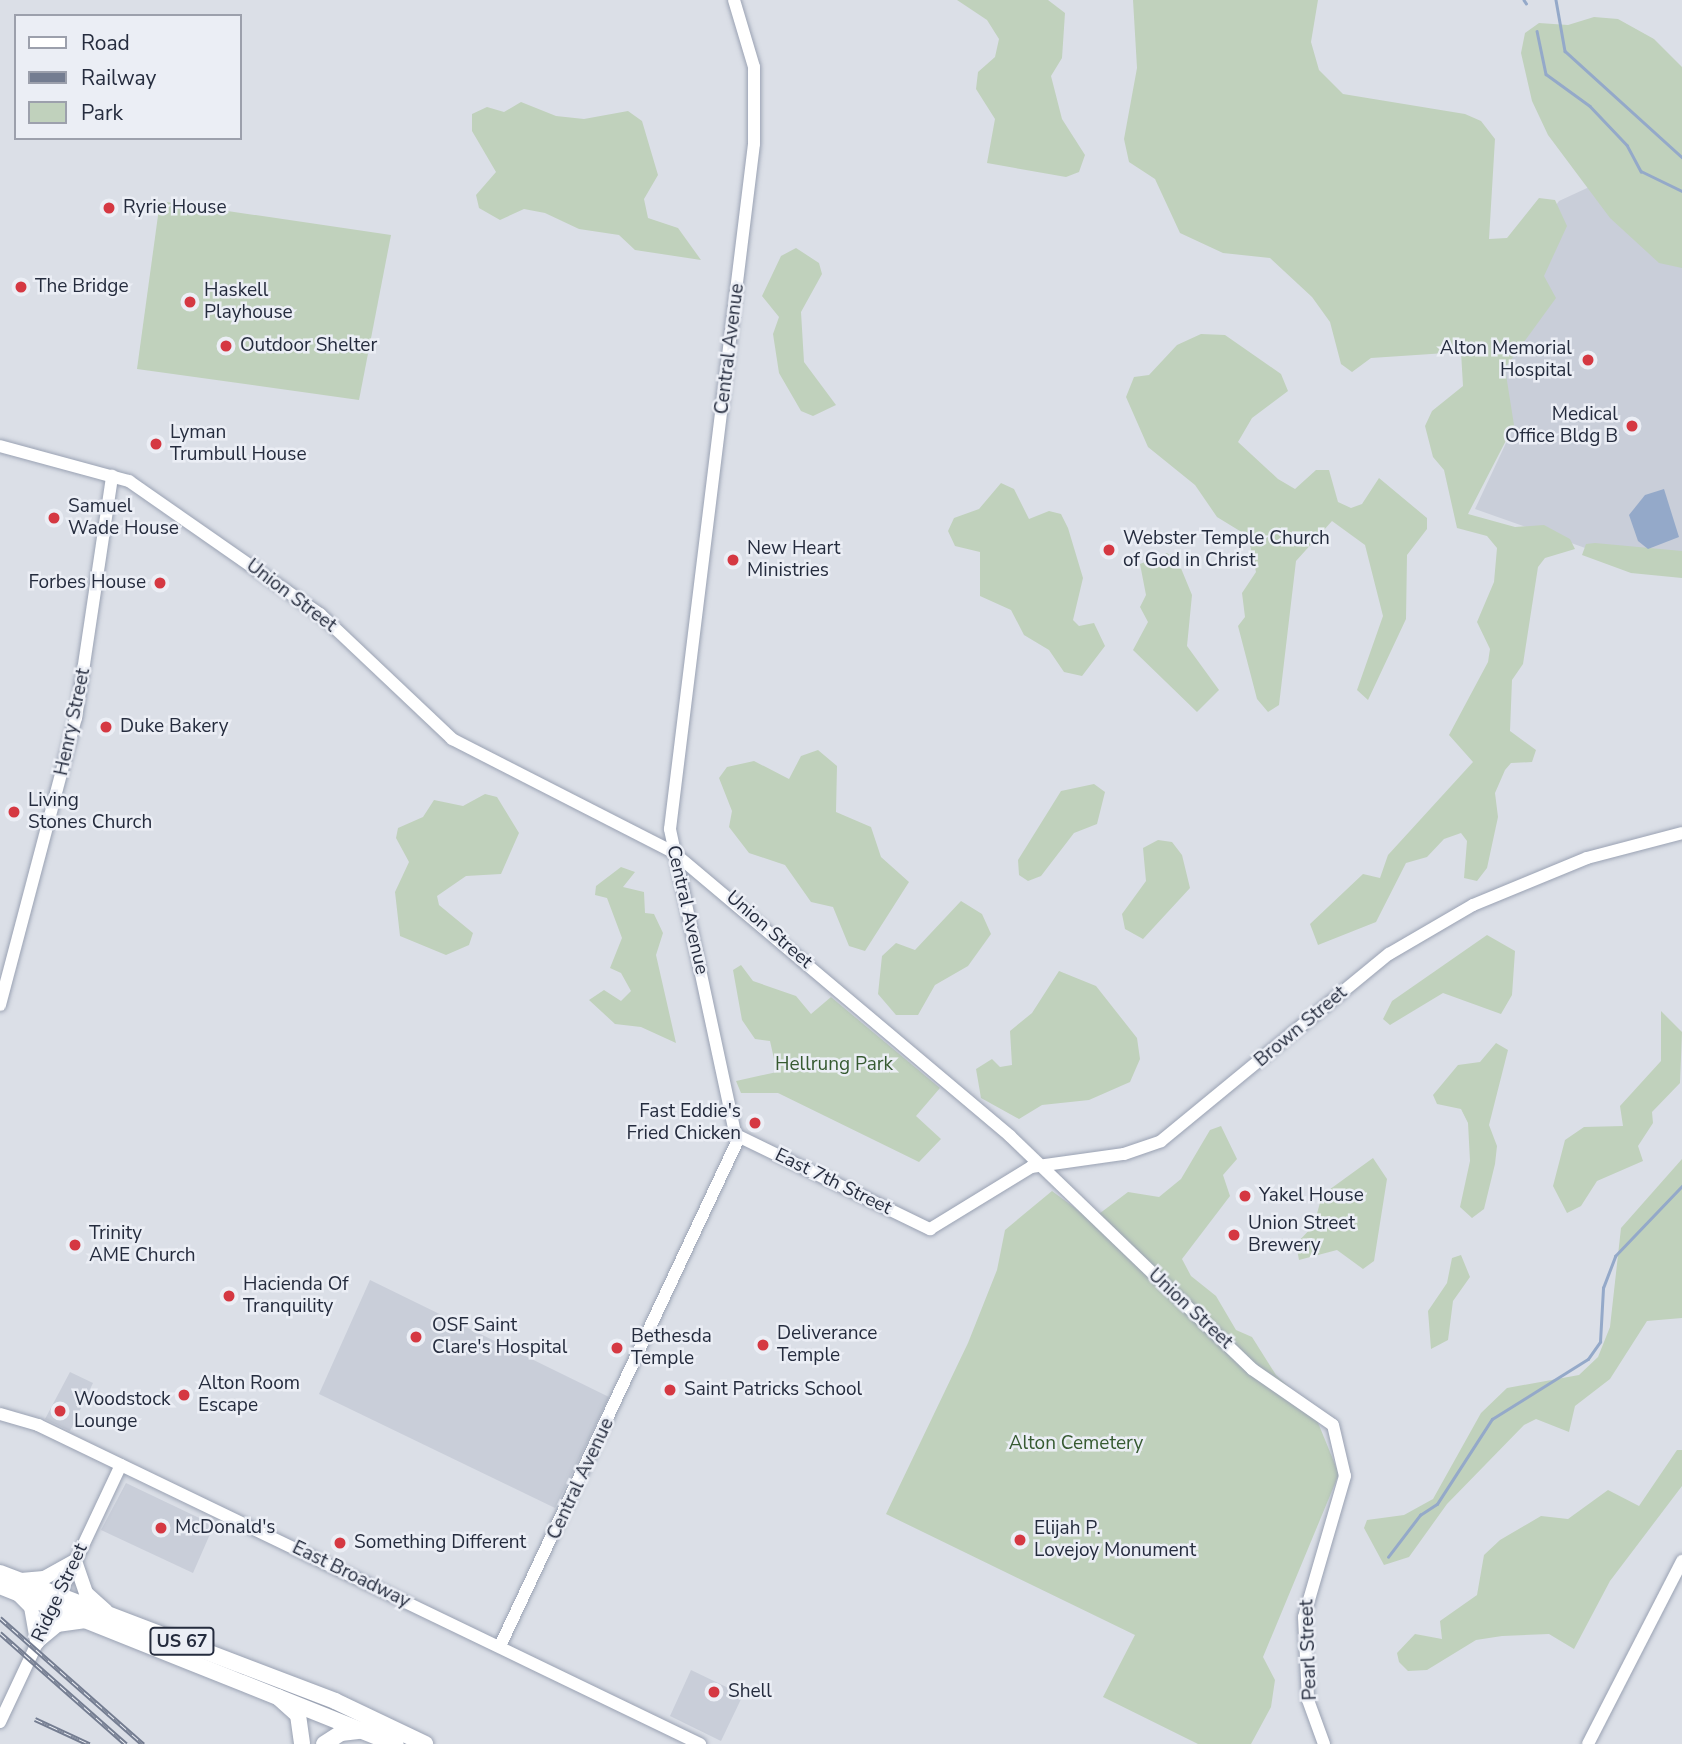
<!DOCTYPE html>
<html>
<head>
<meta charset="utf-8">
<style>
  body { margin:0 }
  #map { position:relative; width:1682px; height:1744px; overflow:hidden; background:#dbdfe7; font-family:"Nunito Sans",sans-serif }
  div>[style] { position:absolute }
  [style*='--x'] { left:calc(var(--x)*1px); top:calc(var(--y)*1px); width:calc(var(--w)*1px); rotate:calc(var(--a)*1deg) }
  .built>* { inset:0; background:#c9ced9 }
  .green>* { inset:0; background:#c0d1bc }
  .water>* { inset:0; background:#94a9c9 }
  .stream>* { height:2.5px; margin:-1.25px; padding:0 1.25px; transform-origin:1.25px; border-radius:1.25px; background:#94a9c9 }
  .roads { filter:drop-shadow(0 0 2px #9aa2b3) drop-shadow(0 0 2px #9aa2b3) }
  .secondary>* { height:12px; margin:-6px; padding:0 6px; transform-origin:6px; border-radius:6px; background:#fff }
  .primary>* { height:14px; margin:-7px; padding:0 7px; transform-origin:7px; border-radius:7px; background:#fff }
  .highway>* { height:16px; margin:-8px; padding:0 8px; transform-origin:8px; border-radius:8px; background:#fff }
  .rail>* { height:5px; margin-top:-2.5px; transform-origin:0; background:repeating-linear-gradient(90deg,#ebeef5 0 8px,#747d91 0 16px); box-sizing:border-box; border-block:2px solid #747d91 }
  .dots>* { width:19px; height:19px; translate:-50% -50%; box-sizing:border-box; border:4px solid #ebeef5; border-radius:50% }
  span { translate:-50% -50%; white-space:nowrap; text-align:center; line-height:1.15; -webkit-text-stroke:5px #ebeef5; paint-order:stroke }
  .shield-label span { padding:2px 5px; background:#ebeef5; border:2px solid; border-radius:5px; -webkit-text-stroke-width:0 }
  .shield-label { font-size:18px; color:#252c3e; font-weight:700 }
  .poi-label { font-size:19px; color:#252c3e }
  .left { translate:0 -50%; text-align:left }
  .right { translate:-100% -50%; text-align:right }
  .street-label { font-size:19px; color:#252c3e }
  .park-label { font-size:19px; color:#365a31 }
  .legend { position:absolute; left:14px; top:14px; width:228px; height:126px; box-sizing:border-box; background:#ebeef5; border:2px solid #9ca0ac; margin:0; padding:9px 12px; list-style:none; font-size:21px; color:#252c3e }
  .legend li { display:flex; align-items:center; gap:14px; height:35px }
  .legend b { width:35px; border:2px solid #9ca0ac }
</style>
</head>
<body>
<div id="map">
  <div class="built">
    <i style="clip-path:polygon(1639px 164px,1682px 187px,1682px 574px,1619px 560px,1475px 509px,1514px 426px,1488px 398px,1530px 241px,1559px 201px)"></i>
    <i style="clip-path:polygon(370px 1280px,609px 1397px,555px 1508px,319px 1394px)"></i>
    <i style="clip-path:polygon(70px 1372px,93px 1383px,70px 1431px,45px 1419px)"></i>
    <i style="clip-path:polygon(126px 1483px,214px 1525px,193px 1573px,101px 1530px)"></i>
    <i style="clip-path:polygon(691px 1670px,743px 1695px,721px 1741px,670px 1716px)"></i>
  </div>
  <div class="green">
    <i style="clip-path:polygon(957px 0,1048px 0,1065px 13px,1062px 58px,1051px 76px,1062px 119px,1085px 155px,1079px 172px,1066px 177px,987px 163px,995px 119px,976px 89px,978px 72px,995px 57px,999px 39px,987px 20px)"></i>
    <i style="clip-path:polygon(1133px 0,1318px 0,1311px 42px,1319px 70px,1343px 94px,1465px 114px,1481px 121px,1495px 139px,1489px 239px,1507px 238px,1539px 198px,1555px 200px,1567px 226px,1544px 276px,1556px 298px,1505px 368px,1514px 425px,1468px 514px,1515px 527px,1544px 525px,1570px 539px,1575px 549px,1545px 558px,1538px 567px,1523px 664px,1512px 680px,1510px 731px,1536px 750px,1532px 762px,1511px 763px,1505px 770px,1495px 793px,1498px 817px,1487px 868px,1477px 881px,1464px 878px,1467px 841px,1461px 833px,1444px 839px,1427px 857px,1406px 863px,1376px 922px,1318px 945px,1310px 924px,1363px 874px,1380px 878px,1388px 855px,1473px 762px,1449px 735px,1488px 662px,1490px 649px,1477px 622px,1494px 582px,1497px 548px,1487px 536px,1457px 528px,1444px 470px,1433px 457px,1425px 426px,1432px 411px,1463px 386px,1461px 352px,1371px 358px,1352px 372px,1341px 364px,1330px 322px,1312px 297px,1270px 258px,1223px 253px,1180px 233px,1155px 179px,1129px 162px,1124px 139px,1137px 68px)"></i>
    <i style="clip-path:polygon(1594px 17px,1618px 19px,1654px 39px,1682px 67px,1682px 268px,1659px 263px,1610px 218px,1548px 135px,1532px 101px,1521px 53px,1525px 33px,1539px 23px,1568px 25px)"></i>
    <i style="clip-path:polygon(521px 102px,556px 116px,584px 119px,628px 111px,642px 121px,658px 175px,644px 199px,648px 218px,678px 228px,701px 260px,635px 250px,619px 235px,579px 229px,545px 213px,524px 209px,500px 220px,479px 208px,476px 195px,496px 172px,472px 131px,472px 114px,487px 107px,504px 112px)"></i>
    <i style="clip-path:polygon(160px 201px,391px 235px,359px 400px,137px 369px)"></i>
    <i style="clip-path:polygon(796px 248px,819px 263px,822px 274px,801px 312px,804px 362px,836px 405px,813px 416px,801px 411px,779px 373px,773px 334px,779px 317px,762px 296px,781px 256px)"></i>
    <i style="clip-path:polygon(1201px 334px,1225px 335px,1281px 374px,1288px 391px,1252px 418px,1238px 442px,1278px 479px,1295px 489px,1316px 470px,1329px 470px,1338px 502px,1351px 508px,1362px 504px,1379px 478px,1427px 518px,1427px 529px,1407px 555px,1406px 619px,1368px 700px,1357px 690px,1383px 616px,1365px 545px,1332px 521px,1296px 561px,1279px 705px,1268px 712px,1257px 699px,1238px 626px,1245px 617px,1242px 593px,1256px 572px,1248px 536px,1217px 517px,1195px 485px,1148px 447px,1126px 397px,1134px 377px,1149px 375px,1177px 345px)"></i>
    <i style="clip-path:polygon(1001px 483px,1014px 489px,1029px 519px,1049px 511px,1061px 514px,1068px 528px,1083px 578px,1073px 620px,1079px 626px,1094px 623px,1105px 646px,1082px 676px,1064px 672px,1049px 650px,1024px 635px,1011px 610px,980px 596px,980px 552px,955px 546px,948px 531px,954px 518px,979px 509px)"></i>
    <i style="clip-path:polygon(1595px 543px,1682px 551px,1682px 578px,1631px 573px,1582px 555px,1586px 544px)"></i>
    <i style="clip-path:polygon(1167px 553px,1178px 561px,1192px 595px,1187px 646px,1219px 690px,1197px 712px,1133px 650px,1148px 622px,1140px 607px,1146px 595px,1140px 564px)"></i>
    <i style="clip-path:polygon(818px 750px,837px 766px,836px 812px,871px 827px,881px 857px,909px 882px,865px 951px,849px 946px,833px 907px,811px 902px,785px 865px,749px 853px,729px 827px,732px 811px,719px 778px,727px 767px,754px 761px,789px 779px,801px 756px)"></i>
    <i style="clip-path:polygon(1094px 784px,1105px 792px,1097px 824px,1074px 833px,1041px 876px,1028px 881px,1019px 875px,1018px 860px,1061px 791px)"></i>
    <i style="clip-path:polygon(485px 794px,497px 797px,519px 833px,501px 874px,466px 876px,437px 896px,439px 905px,473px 933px,469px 945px,446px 955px,400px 936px,395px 892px,409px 862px,396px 838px,398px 828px,423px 817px,434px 800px,463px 806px)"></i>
    <i style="clip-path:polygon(1158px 840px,1172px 842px,1182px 855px,1190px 888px,1143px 939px,1125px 929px,1122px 914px,1146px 881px,1143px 848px)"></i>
    <i style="clip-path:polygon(621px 867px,635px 872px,623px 887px,644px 892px,645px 913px,654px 914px,663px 933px,656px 955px,676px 1043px,641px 1027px,615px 1024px,589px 1000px,604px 990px,621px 1001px,631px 991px,621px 973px,610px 968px,622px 938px,607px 898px,595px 895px,596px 886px)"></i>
    <i style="clip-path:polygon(961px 901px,982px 914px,991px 934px,968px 966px,935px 985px,918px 1015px,896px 1015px,878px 994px,882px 956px,896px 943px,915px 950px)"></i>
    <i style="clip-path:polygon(1487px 935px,1515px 951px,1512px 995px,1501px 1014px,1443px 993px,1390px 1025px,1383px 1019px,1392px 1001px)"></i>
    <i style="clip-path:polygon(741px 965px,753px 981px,796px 996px,811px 1014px,831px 997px,940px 1088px,916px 1116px,941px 1139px,919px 1162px,778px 1093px,741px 1093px,736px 1081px,777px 1072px,770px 1041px,755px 1039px,742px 1020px,733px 970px)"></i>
    <i style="clip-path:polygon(1059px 971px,1096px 986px,1137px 1038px,1140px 1059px,1130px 1082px,1089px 1100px,1042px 1105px,1019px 1119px,981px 1098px,976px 1069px,992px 1059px,1000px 1067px,1012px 1065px,1010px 1031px,1032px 1013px)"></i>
    <i style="clip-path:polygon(1661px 1011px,1682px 1032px,1680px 1083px,1652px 1112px,1653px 1123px,1638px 1146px,1643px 1161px,1597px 1181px,1581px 1206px,1567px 1213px,1553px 1186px,1565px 1140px,1584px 1127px,1623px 1126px,1620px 1106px,1661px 1061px)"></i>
    <i style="clip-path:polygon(1496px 1043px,1508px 1050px,1489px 1125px,1497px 1146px,1495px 1164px,1484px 1209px,1472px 1218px,1460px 1207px,1470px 1161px,1468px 1123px,1461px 1109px,1437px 1104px,1433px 1095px,1458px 1065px,1480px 1062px)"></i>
    <i style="clip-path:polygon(1221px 1126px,1237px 1159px,1223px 1175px,1230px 1196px,1182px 1259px,1191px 1276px,1216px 1296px,1236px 1330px,1252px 1337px,1276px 1375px,1312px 1408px,1339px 1474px,1263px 1657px,1275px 1680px,1271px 1707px,1251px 1744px,1198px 1744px,1103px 1697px,1135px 1635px,886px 1514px,968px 1343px,997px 1270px,1005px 1230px,1052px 1191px,1091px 1220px,1128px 1192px,1159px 1197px,1181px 1179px,1210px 1130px)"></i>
    <i style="clip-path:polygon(1373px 1158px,1387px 1179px,1374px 1261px,1363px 1269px,1337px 1250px,1299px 1260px,1296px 1244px,1314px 1225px,1322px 1195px)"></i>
    <i style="clip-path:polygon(1682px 1159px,1682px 1318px,1647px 1321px,1610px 1379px,1575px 1406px,1569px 1432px,1536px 1419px,1524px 1425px,1447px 1504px,1409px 1557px,1384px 1565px,1364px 1528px,1367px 1520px,1404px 1515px,1433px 1499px,1481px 1413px,1507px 1388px,1579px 1375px,1598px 1357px,1610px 1327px,1621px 1228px)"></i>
    <i style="clip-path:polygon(1461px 1255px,1470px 1277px,1453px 1301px,1448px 1340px,1431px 1349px,1428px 1311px,1447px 1283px,1452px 1258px)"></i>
    <i style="clip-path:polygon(1677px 1450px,1682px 1450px,1682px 1486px,1610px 1581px,1574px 1649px,1549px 1634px,1502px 1636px,1476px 1640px,1427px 1670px,1408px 1671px,1399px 1662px,1397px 1653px,1415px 1634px,1442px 1639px,1440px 1621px,1477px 1595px,1484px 1555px,1500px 1540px,1541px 1516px,1568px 1519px,1608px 1490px,1639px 1506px)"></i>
  </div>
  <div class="water">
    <i style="clip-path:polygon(1664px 489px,1679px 537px,1648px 549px,1638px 541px,1629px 515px,1645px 495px)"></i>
  </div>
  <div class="stream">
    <i style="--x:1524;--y:0;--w:4;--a:56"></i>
    <i style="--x:1556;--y:0;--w:52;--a:80"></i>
    <i style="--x:1565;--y:51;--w:158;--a:42.2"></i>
    <i style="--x:1537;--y:31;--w:44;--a:78.2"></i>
    <i style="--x:1546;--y:74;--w:54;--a:36"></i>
    <i style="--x:1590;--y:106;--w:54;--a:46.5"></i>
    <i style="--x:1627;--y:145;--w:30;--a:62"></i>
    <i style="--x:1641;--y:171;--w:46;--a:26"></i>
    <i style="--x:1388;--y:1557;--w:53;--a:-52.7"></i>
    <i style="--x:1420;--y:1515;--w:20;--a:-33"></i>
    <i style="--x:1437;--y:1504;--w:101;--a:-57.1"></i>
    <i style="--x:1492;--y:1419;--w:113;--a:-32"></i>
    <i style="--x:1588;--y:1359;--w:21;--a:-55"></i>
    <i style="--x:1600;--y:1342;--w:54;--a:-86.8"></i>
    <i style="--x:1603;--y:1288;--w:34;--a:-69"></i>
    <i style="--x:1615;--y:1256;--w:97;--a:-46.3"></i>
  </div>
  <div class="roads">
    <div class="secondary">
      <i style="--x:0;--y:446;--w:134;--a:15.2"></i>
      <i style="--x:129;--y:481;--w:233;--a:34.9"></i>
      <i style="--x:320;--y:614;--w:182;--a:43.4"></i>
      <i style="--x:452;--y:739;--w:248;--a:27.1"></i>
      <i style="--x:673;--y:852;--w:441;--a:40.1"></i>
      <i style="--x:1010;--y:1136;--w:336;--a:43.9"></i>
      <i style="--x:1252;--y:1369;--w:98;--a:34.7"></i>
      <i style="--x:1333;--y:1425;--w:52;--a:76.8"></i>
      <i style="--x:1345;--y:1476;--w:147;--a:106.2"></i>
      <i style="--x:1304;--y:1617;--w:83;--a:87.2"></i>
      <i style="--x:1308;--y:1700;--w:47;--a:70"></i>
      <i style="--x:0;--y:1005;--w:297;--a:-75.2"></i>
      <i style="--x:76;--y:718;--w:245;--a:-81.5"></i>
      <i style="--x:736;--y:1135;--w:216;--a:25.9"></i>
      <i style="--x:930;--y:1229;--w:119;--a:-31.5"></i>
      <i style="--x:1031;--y:1167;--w:94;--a:-8"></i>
      <i style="--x:1124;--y:1154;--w:39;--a:-19"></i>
      <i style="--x:1161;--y:1141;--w:295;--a:-39.4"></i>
      <i style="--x:1389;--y:954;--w:97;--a:-30.3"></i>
      <i style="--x:1473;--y:905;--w:123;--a:-22.4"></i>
      <i style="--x:1587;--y:858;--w:98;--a:-14.7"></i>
      <i style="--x:0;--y:1414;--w:40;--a:16"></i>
      <i style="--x:38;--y:1425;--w:735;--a:25.73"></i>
      <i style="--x:500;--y:1646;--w:557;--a:-64.82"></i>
      <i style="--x:737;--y:1142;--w:320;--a:-102.1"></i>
      <i style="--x:670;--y:829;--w:690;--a:-83.01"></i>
      <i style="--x:754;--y:144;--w:77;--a:-90"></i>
      <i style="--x:754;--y:67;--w:70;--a:-106.6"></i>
      <i style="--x:0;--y:1722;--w:284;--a:-64.8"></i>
      <i style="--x:1588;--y:1744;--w:206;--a:-62.8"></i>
    </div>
    <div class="primary">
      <i style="--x:21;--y:1580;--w:23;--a:-5"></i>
      <i style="--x:44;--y:1578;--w:35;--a:-29"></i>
      <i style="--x:75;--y:1561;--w:34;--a:71"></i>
      <i style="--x:86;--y:1593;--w:27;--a:42"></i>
      <i style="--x:18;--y:1594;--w:18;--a:45"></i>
      <i style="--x:31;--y:1607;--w:36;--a:80"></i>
      <i style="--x:37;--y:1642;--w:26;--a:-40"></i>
      <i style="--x:57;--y:1625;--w:27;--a:-8"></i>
    </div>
    <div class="highway">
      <i style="--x:0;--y:1573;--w:359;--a:20.9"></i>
      <i style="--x:335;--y:1701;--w:100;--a:25.5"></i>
      <i style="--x:0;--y:1586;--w:426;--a:21.8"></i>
      <i style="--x:278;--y:1697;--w:27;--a:42"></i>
      <i style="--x:298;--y:1715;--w:29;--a:82"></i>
      <i style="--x:324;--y:1744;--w:20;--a:-33"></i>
      <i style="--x:341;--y:1733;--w:25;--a:-7"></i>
    </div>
  </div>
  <div class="rail">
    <i style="--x:0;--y:1618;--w:191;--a:41.4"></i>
    <i style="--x:0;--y:1633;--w:168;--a:41.4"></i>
    <i style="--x:35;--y:1719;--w:60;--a:24.8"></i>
  </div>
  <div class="dots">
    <i style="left:109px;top:208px;background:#d53842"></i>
    <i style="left:21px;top:287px;background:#d53842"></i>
    <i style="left:190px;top:302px;background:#d53842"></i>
    <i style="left:226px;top:346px;background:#d53842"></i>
    <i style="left:1588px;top:360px;background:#d53842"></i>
    <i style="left:1632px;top:426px;background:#d53842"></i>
    <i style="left:156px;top:444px;background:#d53842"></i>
    <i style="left:54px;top:518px;background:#d53842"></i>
    <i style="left:1109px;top:550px;background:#d53842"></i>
    <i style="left:733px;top:560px;background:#d53842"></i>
    <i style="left:160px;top:583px;background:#d53842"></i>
    <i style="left:106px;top:727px;background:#d53842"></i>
    <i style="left:14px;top:812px;background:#d53842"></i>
    <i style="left:755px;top:1123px;background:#d53842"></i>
    <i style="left:1245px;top:1196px;background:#d53842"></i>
    <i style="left:1234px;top:1235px;background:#d53842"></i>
    <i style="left:75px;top:1245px;background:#d53842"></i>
    <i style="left:229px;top:1296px;background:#d53842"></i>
    <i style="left:416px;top:1337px;background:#d53842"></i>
    <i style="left:763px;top:1345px;background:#d53842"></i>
    <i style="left:617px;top:1348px;background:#d53842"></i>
    <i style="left:670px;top:1390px;background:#d53842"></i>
    <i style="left:184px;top:1395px;background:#d53842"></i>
    <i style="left:60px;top:1411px;background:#d53842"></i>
    <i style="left:161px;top:1528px;background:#d53842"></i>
    <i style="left:1020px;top:1540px;background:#d53842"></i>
    <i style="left:340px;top:1543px;background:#d53842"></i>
    <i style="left:714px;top:1692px;background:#d53842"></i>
  </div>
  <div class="shield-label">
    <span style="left:182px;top:1641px">US 67</span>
  </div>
  <div class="poi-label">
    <span class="left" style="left:123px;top:208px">Ryrie House</span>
    <span class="left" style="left:35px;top:287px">The Bridge</span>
    <span class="left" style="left:204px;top:302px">Haskell<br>Playhouse</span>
    <span class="left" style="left:240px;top:346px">Outdoor Shelter</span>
    <span class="right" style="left:1572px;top:360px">Alton Memorial<br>Hospital</span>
    <span class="right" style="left:1618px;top:426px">Medical<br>Office Bldg B</span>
    <span class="left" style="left:170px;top:444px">Lyman<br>Trumbull House</span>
    <span class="left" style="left:68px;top:518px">Samuel<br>Wade House</span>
    <span class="left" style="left:1123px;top:550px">Webster Temple Church<br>of God in Christ</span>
    <span class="left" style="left:747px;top:560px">New Heart<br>Ministries</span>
    <span class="right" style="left:146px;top:583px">Forbes House</span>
    <span class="left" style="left:120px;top:727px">Duke Bakery</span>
    <span class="left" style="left:28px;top:812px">Living<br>Stones Church</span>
    <span class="right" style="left:741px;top:1123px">Fast Eddie's<br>Fried Chicken</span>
    <span class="left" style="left:1259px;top:1196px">Yakel House</span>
    <span class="left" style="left:1248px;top:1235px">Union Street<br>Brewery</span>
    <span class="left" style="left:89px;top:1245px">Trinity<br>AME Church</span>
    <span class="left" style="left:243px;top:1296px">Hacienda Of<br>Tranquility</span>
    <span class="left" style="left:432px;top:1337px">OSF Saint<br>Clare's Hospital</span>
    <span class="left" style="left:777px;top:1345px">Deliverance<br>Temple</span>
    <span class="left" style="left:631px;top:1348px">Bethesda<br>Temple</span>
    <span class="left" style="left:198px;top:1395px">Alton Room<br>Escape</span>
    <span class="left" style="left:684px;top:1390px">Saint Patricks School</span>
    <span class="left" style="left:74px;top:1411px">Woodstock<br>Lounge</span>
    <span class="left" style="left:175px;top:1528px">McDonald's</span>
    <span class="left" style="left:1034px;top:1540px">Elijah P.<br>Lovejoy Monument</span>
    <span class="left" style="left:354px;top:1543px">Something Different</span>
    <span class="left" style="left:728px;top:1692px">Shell</span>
  </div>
  <div class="street-label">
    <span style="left:730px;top:349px;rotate:-83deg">Central Avenue</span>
    <span style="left:291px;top:596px;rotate:37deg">Union Street</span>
    <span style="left:73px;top:722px;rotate:-78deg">Henry Street</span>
    <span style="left:687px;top:910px;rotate:77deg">Central Avenue</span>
    <span style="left:769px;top:930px;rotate:41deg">Union Street</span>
    <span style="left:1301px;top:1027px;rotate:-40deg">Brown Street</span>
    <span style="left:833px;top:1182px;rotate:26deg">East 7th Street</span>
    <span style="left:1190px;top:1309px;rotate:43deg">Union Street</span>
    <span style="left:581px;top:1479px;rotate:-65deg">Central Avenue</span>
    <span style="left:351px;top:1575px;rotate:26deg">East Broadway</span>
    <span style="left:60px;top:1593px;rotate:-65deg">Ridge Street</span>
    <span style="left:1309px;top:1650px;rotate:-92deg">Pearl Street</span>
  </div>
  <div class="park-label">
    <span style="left:834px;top:1065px">Hellrung Park</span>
    <span style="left:1076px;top:1444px">Alton Cemetery</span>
  </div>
  <ul class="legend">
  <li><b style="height:9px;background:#fff"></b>Road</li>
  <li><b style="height:9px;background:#747d91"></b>Railway</li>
  <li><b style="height:19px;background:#c0d1bc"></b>Park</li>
  </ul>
</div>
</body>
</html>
